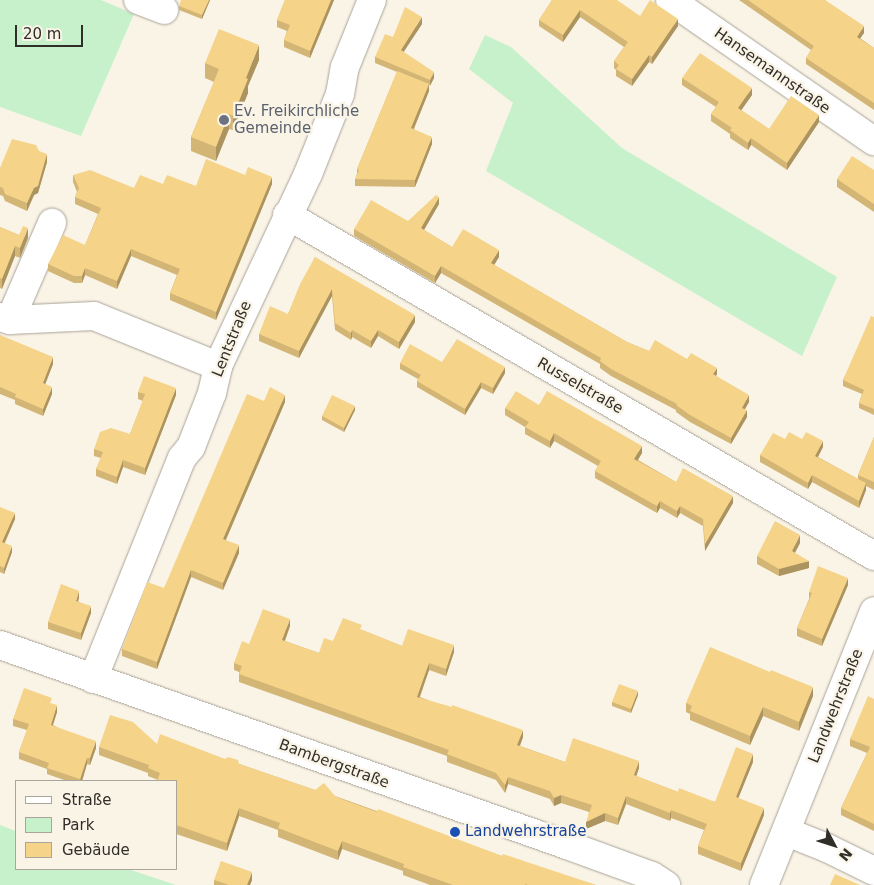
<!DOCTYPE html>
<html>
<head>
<meta charset="utf-8">
<style>
  body { margin:0 }
  #map { position:relative; width:874px; height:885px; overflow:hidden; background:#faf4e7; font-family:"DejaVu Sans",sans-serif }
  div>[style] { position:absolute }
  [style*='--x'] { left:calc(var(--x)*1px); top:calc(var(--y)*1px); width:calc(var(--w)*1px); rotate:calc(var(--a)*1deg) }
  .green>* { inset:0; background:#c7f1cb }
  .roads { filter:drop-shadow(0 0 1px #a9a397) drop-shadow(0 0 1px #a9a397) }
  .minor>* { height:28px; margin:-14px; padding:0 14px; transform-origin:14px; border-radius:14px; background:#fff }
  .major>* { height:28px; margin:-14px; padding:0 14px; transform-origin:14px; border-radius:14px; background:#fff }
  .wall>* { inset:0; background:#d3b576 }
  .shaded-wall>* { inset:0; background:#ac9460 }
  .building>* { inset:0; background:#f5d389 }
  .dots>* { width:14px; height:14px; translate:-50% -50%; box-sizing:border-box; border:2px solid #faf4e7; border-radius:50% }
  span { translate:-50% -50%; white-space:nowrap; text-align:center; line-height:1.15; -webkit-text-stroke:4.5px #faf4e7; paint-order:stroke }
  .street-label { font-size:15px; color:#302e29 }
  .worship-label { font-size:15px; color:#5b616d }
  .left { translate:0 -50%; text-align:left }
  .transit-label { font-size:15px; color:#164399 }
  .legend { position:absolute; left:15px; top:780px; width:162px; height:90px; box-sizing:border-box; background:#faf4e7; border:1px solid #a9a59b; margin:0; padding:6px 9px; list-style:none; font-size:15px; color:#302e29 }
  .legend li { display:flex; align-items:center; gap:10px; height:25px }
  .legend b { width:25px; border:1px solid #a9a59b }
  .north { position:absolute; left:809px; top:820px; width:50px; height:50px; -webkit-text-stroke:4px #faf4e7; paint-order:stroke; rotate:130deg; font-size:14px; font-weight:700; line-height:20px; text-align:center; color:#302e29 }
  .north::after { content:''; display:block; margin:auto; width:18px; height:22px; background:#302e29; clip-path:polygon(50% 0,100% 100%,50% 72%,0 100%) }
  .scale { position:absolute; left:15px; top:25px; width:68px; height:22px; box-sizing:border-box; border:2px solid #302e29; border-top:0; padding-left:6px; font-size:15px; line-height:18px; white-space:nowrap; color:#302e29; -webkit-text-stroke:4px #faf4e7; paint-order:stroke }
</style>
</head>
<body>
<div id="map">
  <div class="green">
    <i style="clip-path:polygon(0 0,101px 0,134px 14px,81px 136px,0 107px)"></i>
    <i style="clip-path:polygon(485px 35px,511px 47px,622px 148px,837px 277px,802px 356px,486px 171px,513px 103px,469px 69px)"></i>
    <i style="clip-path:polygon(0 825px,16px 831px,16px 869px,128px 869px,176px 885px,0 885px)"></i>
  </div>
  <div class="roads">
    <div class="minor">
      <i style="--x:138;--y:0;--w:28;--a:21"></i>
      <i style="--x:670;--y:0;--w:248;--a:34.7"></i>
      <i style="--x:287;--y:215;--w:679;--a:30.15"></i>
      <i style="--x:0;--y:317;--w:10;--a:17"></i>
      <i style="--x:10;--y:320;--w:84;--a:-2.7"></i>
      <i style="--x:94;--y:316;--w:134;--a:22"></i>
      <i style="--x:10;--y:320;--w:106;--a:-66.6"></i>
      <i style="--x:0;--y:645;--w:601;--a:19.43"></i>
      <i style="--x:567;--y:845;--w:90;--a:20"></i>
      <i style="--x:652;--y:876;--w:17;--a:33"></i>
      <i style="--x:93;--y:679;--w:238;--a:-68.1"></i>
      <i style="--x:182;--y:458;--w:14;--a:-51"></i>
      <i style="--x:191;--y:447;--w:58;--a:-68.7"></i>
      <i style="--x:212;--y:393;--w:28;--a:-77"></i>
      <i style="--x:218;--y:366;--w:212;--a:-64.9"></i>
      <i style="--x:308;--y:174;--w:86;--a:-68.2"></i>
      <i style="--x:340;--y:94;--w:27;--a:-80"></i>
      <i style="--x:345;--y:67;--w:72;--a:-68.1"></i>
      <i style="--x:787;--y:832;--w:43;--a:21.8"></i>
      <i style="--x:827;--y:848;--w:52;--a:26.1"></i>
    </div>
    <div class="major">
      <i style="--x:764;--y:885;--w:295;--a:-68.1"></i>
    </div>
  </div>
  <div class="wall">
    <i style="clip-path:polygon(210px 0,202px 19px,179px 10px,179px 6px)"></i>
    <i style="clip-path:polygon(285px 0,334px 0,310px 58px,284px 47px,284px 40px,287px 31px,277px 27px,277px 20px)"></i>
    <i style="clip-path:polygon(552px 0,640px 16px,678px 26px,652px 64px,649px 62px,632px 86px,616px 76px,616px 70px,614px 68px,614px 61px,624px 47px,580px 17px,563px 42px,539px 26px,539px 20px)"></i>
    <i style="clip-path:polygon(739px 0,825px 0,864px 33px,860px 38px,874px 48px,874px 110px,806px 64px,806px 58px,811px 50px)"></i>
    <i style="clip-path:polygon(422px 24px,403px 52px,434px 78px,429px 86px,429px 91px,414px 129px,432px 144px,415px 187px,355px 186px,355px 179px,357px 174px,357px 169px,397px 72px,375px 63px,375px 57px,393px 37px)"></i>
    <i style="clip-path:polygon(259px 60px,248px 86px,248px 93px,233px 130px,229px 129px,216px 161px,191px 151px,191px 137px,214px 82px,205px 78px,205px 63px)"></i>
    <i style="clip-path:polygon(682px 78px,752px 95px,741px 110px,769px 129px,819px 122px,787px 170px,751px 145px,748px 150px,730px 138px,730px 134px,711px 121px,711px 114px,716px 107px,682px 85px)"></i>
    <i style="clip-path:polygon(39px 151px,47px 162px,38px 193px,34px 195px,27px 211px,5px 201px,3px 196px,0 195px,0 168px)"></i>
    <i style="clip-path:polygon(874px 170px,874px 212px,837px 187px,837px 179px)"></i>
    <i style="clip-path:polygon(73px 175px,134px 188px,163px 184px,196px 186px,245px 175px,272px 184px,216px 320px,170px 300px,170px 293px,177px 275px,131px 256px,117px 289px,85px 275px,82px 283px,74px 283px,48px 271px,48px 264px,85px 245px,98px 214px,75px 204px,75px 197px,77px 192px,73px 182px)"></i>
    <i style="clip-path:polygon(439px 204px,424px 230px,452px 247px,499px 257px,494px 265px,627px 342px,649px 351px,687px 359px,717px 374px,716px 376px,749px 402px,745px 409px,747px 417px,731px 444px,690px 422px,676px 412px,676px 410px,611px 376px,600px 368px,600px 364px,441px 273px,435px 283px,354px 236px,354px 229px,408px 221px)"></i>
    <i style="clip-path:polygon(0 227px,19px 235px,28px 238px,20px 258px,15px 256px,2px 289px,0 288px)"></i>
    <i style="clip-path:polygon(315px 257px,415px 322px,399px 349px,378px 336px,371px 348px,352px 337px,351px 340px,335px 330px,332px 296px,299px 358px,259px 341px,259px 334px,288px 314px)"></i>
    <i style="clip-path:polygon(874px 317px,874px 415px,859px 408px,859px 403px,862px 394px,843px 386px,843px 380px)"></i>
    <i style="clip-path:polygon(0 335px,53px 364px,45px 384px,52px 394px,43px 416px,15px 404px,15px 400px,0 394px)"></i>
    <i style="clip-path:polygon(442px 362px,505px 373px,493px 394px,481px 388px,465px 415px,417px 387px,417px 381px,418px 379px,400px 369px,400px 363px)"></i>
    <i style="clip-path:polygon(138px 392px,176px 395px,145px 475px,123px 467px,117px 484px,96px 476px,96px 469px,101px 458px,94px 456px,94px 449px,130px 434px,143px 401px,138px 399px)"></i>
    <i style="clip-path:polygon(264px 401px,285px 402px,226px 540px,239px 553px,223px 590px,191px 577px,157px 669px,122px 656px,122px 649px,164px 588px)"></i>
    <i style="clip-path:polygon(539px 405px,642px 453px,638px 460px,676px 482px,733px 503px,705px 551px,703px 526px,680px 513px,677px 518px,660px 508px,657px 513px,595px 478px,595px 471px,598px 466px,554px 441px,550px 448px,525px 434px,525px 427px,505px 415px,505px 408px)"></i>
    <i style="clip-path:polygon(355px 410px,344px 432px,322px 420px,322px 416px)"></i>
    <i style="clip-path:polygon(874px 437px,874px 490px,866px 486px,866px 490px,859px 508px,812px 482px,808px 489px,760px 462px,760px 455px,785px 439px,802px 439px,823px 447px,818px 457px,858px 479px,858px 475px)"></i>
    <i style="clip-path:polygon(0 507px,15px 519px,5px 543px,12px 552px,4px 574px,0 572px)"></i>
    <i style="clip-path:polygon(800px 543px,795px 553px,809px 568px,779px 576px,757px 564px,757px 556px)"></i>
    <i style="clip-path:polygon(848px 585px,822px 646px,797px 636px,797px 628px,809px 599px,809px 592px)"></i>
    <i style="clip-path:polygon(79px 598px,78px 601px,91px 613px,81px 640px,48px 629px,48px 622px)"></i>
    <i style="clip-path:polygon(290px 626px,285px 641px,319px 653px,333px 641px,362px 630px,402px 646px,454px 652px,446px 676px,429px 670px,420px 697px,523px 737px,520px 746px,565px 762px,639px 768px,636px 776px,678px 792px,715px 802px,753px 762px,738px 798px,764px 815px,741px 871px,698px 854px,698px 846px,704px 830px,671px 818px,670px 821px,626px 804px,618px 825px,605px 821px,586px 829px,589px 812px,561px 803px,554px 806px,550px 799px,508px 784px,505px 793px,496px 780px,447px 762px,447px 756px,239px 682px,239px 672px,234px 670px,234px 663px,249px 644px)"></i>
    <i style="clip-path:polygon(638px 695px,631px 713px,612px 706px,612px 702px)"></i>
    <i style="clip-path:polygon(813px 696px,799px 731px,763px 716px,750px 745px,690px 720px,690px 714px,686px 712px,686px 703px)"></i>
    <i style="clip-path:polygon(874px 699px,874px 831px,841px 815px,841px 808px,867px 753px,850px 746px,850px 739px)"></i>
    <i style="clip-path:polygon(52px 704px,57px 712px,53px 725px,96px 748px,90px 765px,87px 764px,82px 781px,67px 781px,47px 774px,47px 769px,19px 759px,19px 752px,27px 730px,13px 726px,13px 719px)"></i>
    <i style="clip-path:polygon(157px 744px,225px 759px,315px 790px,335px 796px,502px 856px,596px 885px,430px 885px,403px 875px,403px 871px,342px 849px,338px 860px,278px 837px,278px 830px,239px 816px,227px 851px,176px 834px,176px 781px,158px 780px,148px 776px,148px 773px,99px 755px,99px 747px)"></i>
    <i style="clip-path:polygon(214px 880px,252px 880px,250px 885px,214px 885px)"></i>
  </div>
  <div class="shaded-wall">
    <i style="clip-path:polygon(209px 0,210px 0,202px 19px,202px 15px)"></i>
    <i style="clip-path:polygon(331px 0,334px 0,310px 58px,310px 51px)"></i>
    <i style="clip-path:polygon(580px 10px,580px 17px,563px 42px,563px 35px)"></i>
    <i style="clip-path:polygon(422px 17px,422px 24px,401px 56px,401px 50px)"></i>
    <i style="clip-path:polygon(678px 19px,678px 26px,652px 64px,652px 57px)"></i>
    <i style="clip-path:polygon(864px 26px,864px 33px,857px 43px,857px 37px)"></i>
    <i style="clip-path:polygon(259px 45px,259px 60px,248px 86px,248px 93px,233px 130px,233px 116px,246px 78px)"></i>
    <i style="clip-path:polygon(649px 55px,649px 62px,632px 86px,632px 79px)"></i>
    <i style="clip-path:polygon(434px 72px,434px 78px,430px 86px,430px 80px)"></i>
    <i style="clip-path:polygon(429px 84px,429px 91px,411px 135px,411px 128px)"></i>
    <i style="clip-path:polygon(752px 88px,752px 95px,738px 115px,738px 108px)"></i>
    <i style="clip-path:polygon(229px 114px,229px 129px,216px 161px,216px 147px)"></i>
    <i style="clip-path:polygon(819px 115px,819px 122px,787px 170px,787px 163px)"></i>
    <i style="clip-path:polygon(432px 137px,432px 144px,415px 187px,415px 180px)"></i>
    <i style="clip-path:polygon(751px 138px,751px 145px,748px 150px,748px 143px)"></i>
    <i style="clip-path:polygon(47px 154px,47px 162px,38px 193px,34px 195px,27px 211px,27px 203px)"></i>
    <i style="clip-path:polygon(272px 177px,272px 184px,216px 320px,216px 312px)"></i>
    <i style="clip-path:polygon(439px 197px,439px 204px,421px 235px,421px 228px)"></i>
    <i style="clip-path:polygon(28px 228px,28px 238px,20px 258px,20px 248px)"></i>
    <i style="clip-path:polygon(15px 246px,15px 256px,2px 289px,2px 279px)"></i>
    <i style="clip-path:polygon(131px 249px,131px 256px,117px 289px,117px 281px)"></i>
    <i style="clip-path:polygon(499px 250px,499px 257px,491px 270px,491px 263px)"></i>
    <i style="clip-path:polygon(441px 266px,441px 273px,435px 283px,435px 276px)"></i>
    <i style="clip-path:polygon(85px 268px,85px 275px,82px 283px,82px 276px)"></i>
    <i style="clip-path:polygon(332px 289px,332px 296px,299px 358px,299px 351px)"></i>
    <i style="clip-path:polygon(415px 315px,415px 322px,399px 349px,399px 342px)"></i>
    <i style="clip-path:polygon(352px 330px,352px 337px,351px 340px,351px 333px)"></i>
    <i style="clip-path:polygon(378px 330px,378px 336px,371px 348px,371px 341px)"></i>
    <i style="clip-path:polygon(53px 357px,53px 364px,43px 390px,43px 383px)"></i>
    <i style="clip-path:polygon(505px 367px,505px 373px,493px 394px,493px 388px)"></i>
    <i style="clip-path:polygon(717px 368px,717px 374px,713px 381px,713px 374px)"></i>
    <i style="clip-path:polygon(481px 382px,481px 388px,465px 415px,465px 409px)"></i>
    <i style="clip-path:polygon(52px 387px,52px 394px,43px 416px,43px 409px)"></i>
    <i style="clip-path:polygon(176px 388px,176px 395px,145px 475px,145px 468px)"></i>
    <i style="clip-path:polygon(285px 395px,285px 402px,223px 546px,223px 539px)"></i>
    <i style="clip-path:polygon(749px 395px,749px 402px,742px 414px,742px 408px)"></i>
    <i style="clip-path:polygon(355px 406px,355px 410px,344px 432px,344px 428px)"></i>
    <i style="clip-path:polygon(747px 410px,747px 417px,731px 444px,731px 438px)"></i>
    <i style="clip-path:polygon(554px 433px,554px 441px,550px 448px,550px 441px)"></i>
    <i style="clip-path:polygon(823px 441px,823px 447px,815px 462px,815px 456px)"></i>
    <i style="clip-path:polygon(642px 446px,642px 453px,634px 466px,634px 459px)"></i>
    <i style="clip-path:polygon(123px 460px,123px 467px,117px 484px,117px 477px)"></i>
    <i style="clip-path:polygon(812px 475px,812px 482px,808px 489px,808px 483px)"></i>
    <i style="clip-path:polygon(866px 483px,866px 490px,859px 508px,859px 501px)"></i>
    <i style="clip-path:polygon(733px 496px,733px 503px,705px 551px,705px 544px)"></i>
    <i style="clip-path:polygon(660px 501px,660px 508px,657px 513px,657px 506px)"></i>
    <i style="clip-path:polygon(680px 506px,680px 513px,677px 518px,677px 511px)"></i>
    <i style="clip-path:polygon(15px 513px,15px 519px,2px 548px,2px 542px)"></i>
    <i style="clip-path:polygon(800px 535px,800px 543px,792px 558px,792px 551px)"></i>
    <i style="clip-path:polygon(239px 545px,239px 553px,223px 590px,223px 583px)"></i>
    <i style="clip-path:polygon(12px 546px,12px 552px,4px 574px,4px 568px)"></i>
    <i style="clip-path:polygon(809px 561px,809px 568px,779px 576px,779px 569px)"></i>
    <i style="clip-path:polygon(191px 570px,191px 577px,157px 669px,157px 662px)"></i>
    <i style="clip-path:polygon(848px 578px,848px 585px,822px 646px,822px 639px)"></i>
    <i style="clip-path:polygon(79px 591px,79px 598px,76px 608px,76px 601px)"></i>
    <i style="clip-path:polygon(91px 606px,91px 613px,81px 640px,81px 633px)"></i>
    <i style="clip-path:polygon(290px 619px,290px 626px,282px 648px,282px 640px)"></i>
    <i style="clip-path:polygon(454px 645px,454px 652px,446px 676px,446px 669px)"></i>
    <i style="clip-path:polygon(429px 663px,429px 670px,417px 704px,417px 697px)"></i>
    <i style="clip-path:polygon(813px 687px,813px 696px,799px 731px,799px 722px)"></i>
    <i style="clip-path:polygon(638px 691px,638px 695px,631px 713px,631px 709px)"></i>
    <i style="clip-path:polygon(57px 705px,57px 712px,51px 731px,51px 725px)"></i>
    <i style="clip-path:polygon(763px 707px,763px 716px,750px 745px,750px 736px)"></i>
    <i style="clip-path:polygon(523px 730px,523px 737px,517px 753px,517px 745px)"></i>
    <i style="clip-path:polygon(96px 741px,96px 748px,90px 765px,90px 758px)"></i>
    <i style="clip-path:polygon(753px 754px,753px 762px,736px 804px,736px 797px)"></i>
    <i style="clip-path:polygon(87px 758px,87px 764px,82px 781px,80px 781px)"></i>
    <i style="clip-path:polygon(639px 761px,639px 768px,634px 783px,634px 775px)"></i>
    <i style="clip-path:polygon(508px 777px,508px 784px,505px 793px,505px 785px)"></i>
    <i style="clip-path:polygon(561px 795px,561px 803px,554px 806px,554px 798px)"></i>
    <i style="clip-path:polygon(626px 796px,626px 804px,618px 825px,618px 818px)"></i>
    <i style="clip-path:polygon(239px 808px,239px 816px,227px 851px,227px 843px)"></i>
    <i style="clip-path:polygon(764px 808px,764px 815px,741px 871px,741px 863px)"></i>
    <i style="clip-path:polygon(671px 810px,671px 818px,670px 821px,670px 813px)"></i>
    <i style="clip-path:polygon(605px 813px,605px 821px,586px 829px,586px 822px)"></i>
    <i style="clip-path:polygon(342px 841px,342px 849px,338px 860px,338px 851px)"></i>
    <i style="clip-path:polygon(252px 872px,252px 880px,250px 885px,247px 885px)"></i>
  </div>
  <div class="building">
    <i style="clip-path:polygon(181px 0,209px 0,202px 15px,179px 6px)"></i>
    <i style="clip-path:polygon(285px 0,331px 0,310px 51px,284px 40px,290px 25px,277px 20px)"></i>
    <i style="clip-path:polygon(552px 0,617px 0,640px 16px,650px 0,678px 19px,652px 57px,649px 55px,632px 79px,616px 69px,619px 65px,614px 61px,628px 42px,580px 10px,563px 35px,539px 20px)"></i>
    <i style="clip-path:polygon(748px 0,825px 0,864px 26px,857px 37px,874px 48px,874px 103px,806px 58px,814px 46px)"></i>
    <i style="clip-path:polygon(405px 7px,422px 17px,401px 50px,434px 72px,430px 80px,375px 57px,385px 34px,393px 37px)"></i>
    <i style="clip-path:polygon(219px 29px,259px 45px,246px 78px,248px 79px,233px 116px,229px 114px,216px 147px,191px 137px,219px 69px,205px 63px)"></i>
    <i style="clip-path:polygon(700px 53px,752px 88px,738px 108px,769px 129px,791px 96px,819px 115px,787px 163px,751px 138px,748px 143px,730px 130px,732px 128px,711px 114px,719px 102px,682px 78px)"></i>
    <i style="clip-path:polygon(397px 71px,429px 84px,411px 128px,432px 137px,415px 180px,355px 179px,359px 170px,357px 169px)"></i>
    <i style="clip-path:polygon(12px 139px,36px 145px,39px 151px,47px 154px,38px 186px,34px 188px,27px 203px,5px 194px,3px 188px,0 187px,0 168px)"></i>
    <i style="clip-path:polygon(852px 156px,874px 170px,874px 204px,837px 179px)"></i>
    <i style="clip-path:polygon(206px 159px,245px 175px,248px 167px,272px 177px,216px 312px,170px 293px,180px 269px,131px 249px,117px 281px,85px 268px,82px 276px,74px 276px,48px 264px,63px 235px,85px 245px,101px 208px,75px 197px,79px 188px,73px 175px,90px 170px,134px 188px,140px 175px,163px 184px,167px 175px,196px 186px)"></i>
    <i style="clip-path:polygon(436px 195px,439px 197px,421px 228px,452px 247px,463px 229px,499px 250px,491px 263px,627px 342px,649px 351px,655px 340px,687px 359px,691px 353px,717px 368px,713px 374px,749px 395px,742px 408px,747px 410px,731px 438px,690px 415px,676px 405px,677px 404px,611px 369px,600px 361px,601px 358px,441px 266px,435px 276px,354px 229px,371px 200px,408px 221px)"></i>
    <i style="clip-path:polygon(23px 226px,28px 228px,20px 248px,15px 246px,2px 279px,0 278px,0 227px,19px 235px)"></i>
    <i style="clip-path:polygon(315px 257px,415px 315px,399px 342px,378px 330px,371px 341px,352px 330px,351px 333px,335px 323px,332px 289px,299px 351px,259px 334px,270px 306px,288px 314px,300px 284px)"></i>
    <i style="clip-path:polygon(871px 316px,874px 317px,874px 409px,859px 403px,864px 390px,843px 380px)"></i>
    <i style="clip-path:polygon(0 335px,53px 357px,43px 383px,52px 387px,43px 409px,15px 397px,16px 394px,0 387px)"></i>
    <i style="clip-path:polygon(457px 339px,505px 367px,493px 388px,481px 382px,465px 409px,417px 381px,421px 375px,400px 363px,410px 344px,442px 362px)"></i>
    <i style="clip-path:polygon(144px 376px,176px 388px,145px 468px,123px 460px,117px 477px,96px 469px,103px 452px,94px 449px,100px 432px,111px 428px,130px 434px,145px 394px,138px 392px)"></i>
    <i style="clip-path:polygon(270px 387px,285px 395px,223px 539px,239px 545px,223px 583px,191px 570px,157px 662px,122px 649px,147px 582px,164px 588px,247px 394px,264px 401px)"></i>
    <i style="clip-path:polygon(516px 391px,539px 405px,547px 391px,642px 446px,634px 459px,676px 482px,683px 468px,733px 496px,705px 544px,703px 519px,680px 506px,677px 511px,660px 501px,657px 506px,595px 471px,601px 461px,554px 433px,550px 441px,525px 427px,529px 422px,505px 408px)"></i>
    <i style="clip-path:polygon(332px 395px,355px 406px,344px 428px,322px 416px)"></i>
    <i style="clip-path:polygon(789px 432px,802px 439px,806px 432px,823px 441px,815px 456px,866px 483px,859px 501px,812px 475px,808px 483px,760px 455px,773px 433px,785px 439px)"></i>
    <i style="clip-path:polygon(874px 437px,874px 482px,858px 475px)"></i>
    <i style="clip-path:polygon(0 507px,15px 513px,2px 542px,12px 546px,4px 568px,0 566px)"></i>
    <i style="clip-path:polygon(775px 521px,800px 535px,792px 551px,809px 561px,779px 569px,757px 556px)"></i>
    <i style="clip-path:polygon(818px 566px,848px 578px,822px 639px,797px 628px,812px 593px,809px 592px)"></i>
    <i style="clip-path:polygon(61px 584px,79px 591px,76px 601px,91px 606px,81px 633px,48px 622px)"></i>
    <i style="clip-path:polygon(263px 609px,290px 619px,282px 640px,319px 653px,324px 638px,333px 641px,343px 618px,362px 625px,360px 629px,402px 646px,408px 629px,454px 645px,446px 669px,429px 663px,417px 697px,452px 707px,452px 705px,523px 730px,517px 745px,565px 762px,573px 738px,639px 761px,634px 775px,678px 792px,679px 788px,715px 802px,736px 747px,753px 754px,736px 797px,764px 808px,741px 863px,698px 846px,707px 824px,671px 810px,670px 813px,626px 796px,618px 818px,605px 813px,586px 822px,592px 805px,561px 795px,554px 798px,550px 791px,508px 777px,505px 785px,496px 773px,447px 754px,449px 750px,239px 674px,242px 666px,234px 663px,242px 641px,249px 644px)"></i>
    <i style="clip-path:polygon(710px 647px,770px 672px,771px 670px,813px 687px,799px 722px,763px 707px,750px 736px,690px 711px,692px 706px,686px 703px)"></i>
    <i style="clip-path:polygon(619px 684px,638px 691px,631px 709px,612px 702px)"></i>
    <i style="clip-path:polygon(24px 688px,52px 698px,50px 703px,57px 705px,51px 725px,96px 741px,90px 758px,87px 758px,80px 779px,47px 768px,49px 763px,19px 752px,29px 724px,13px 719px)"></i>
    <i style="clip-path:polygon(868px 696px,874px 699px,874px 824px,841px 808px,870px 747px,850px 739px)"></i>
    <i style="clip-path:polygon(110px 715px,133px 722px,157px 744px,160px 734px,225px 759px,228px 757px,238px 760px,239px 764px,315px 790px,324px 783px,335px 796px,344px 800px,377px 812px,378px 809px,502px 856px,503px 854px,596px 885px,528px 885px,525px 884px,525px 885px,453px 885px,403px 867px,404px 864px,342px 841px,338px 851px,278px 828px,280px 823px,239px 808px,227px 843px,176px 825px,176px 781px,157px 781px,160px 773px,148px 768px,149px 765px,99px 747px)"></i>
    <i style="clip-path:polygon(221px 861px,252px 872px,247px 885px,229px 885px,214px 880px)"></i>
    <i style="clip-path:polygon(835px 874px,860px 885px,830px 885px)"></i>
  </div>
  <div class="dots">
    <i style="left:224px;top:120px;background:#6b7280"></i>
    <i style="left:455px;top:832px;background:#1a4fb4"></i>
  </div>
  <div class="street-label">
    <span style="left:772px;top:71px;rotate:35deg">Hansemannstraße</span>
    <span style="left:232px;top:339px;rotate:-68deg">Lentstraße</span>
    <span style="left:580px;top:386px;rotate:30deg">Russelstraße</span>
    <span style="left:836px;top:706px;rotate:-68deg">Landwehrstraße</span>
    <span style="left:334px;top:764px;rotate:20deg">Bambergstraße</span>
  </div>
  <div class="worship-label">
    <span class="left" style="left:234px;top:120px">Ev. Freikirchliche<br>Gemeinde</span>
  </div>
  <div class="transit-label">
    <span class="left" style="left:465px;top:832px">Landwehrstraße</span>
  </div>
  <ul class="legend">
  <li><b style="height:6px;background:#fff"></b>Straße</li>
  <li><b style="height:14px;background:#c7f1cb"></b>Park</li>
  <li><b style="height:14px;background:#f5d389"></b>Gebäude</li>
  </ul>
  <div class="north">N</div>
  <div class="scale">20 m</div>
</div>
</body>
</html>
